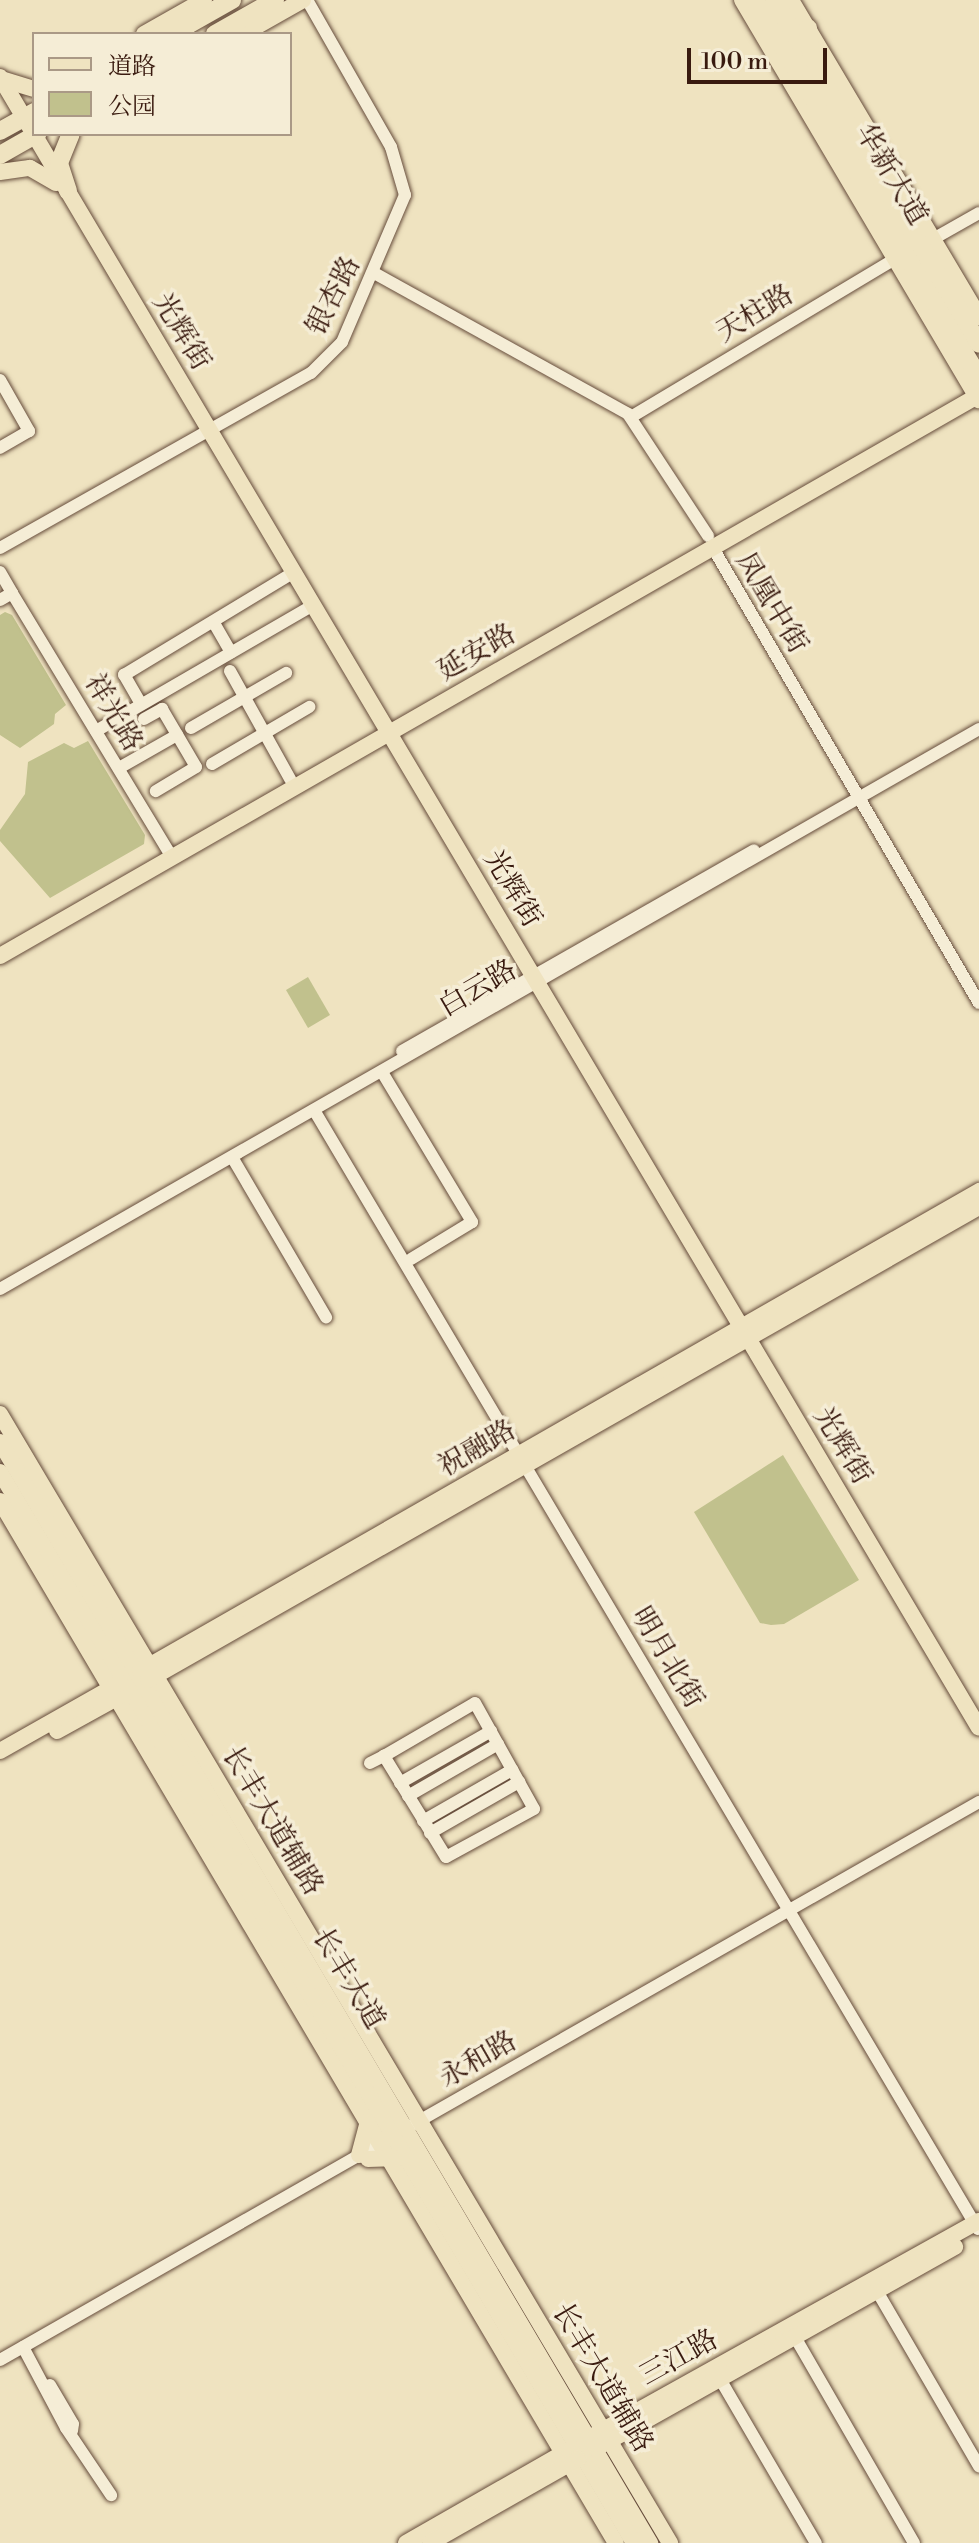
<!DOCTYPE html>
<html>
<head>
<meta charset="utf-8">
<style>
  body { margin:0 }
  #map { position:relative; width:979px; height:2543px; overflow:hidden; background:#efe3c0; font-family:"Libre Bodoni","Noto Serif SC",serif }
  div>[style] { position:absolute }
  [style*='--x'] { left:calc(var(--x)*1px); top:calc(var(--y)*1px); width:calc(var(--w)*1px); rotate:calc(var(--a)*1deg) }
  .green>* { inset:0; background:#c1c18d }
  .roads { filter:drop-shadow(0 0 2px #664c3b) drop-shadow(0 0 2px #664c3b) }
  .minor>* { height:12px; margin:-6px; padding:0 6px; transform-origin:6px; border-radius:6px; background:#f5edd6 }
  .major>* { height:16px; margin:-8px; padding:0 8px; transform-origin:8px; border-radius:8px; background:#efe3c0 }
  .highway>* { height:18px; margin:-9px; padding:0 9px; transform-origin:9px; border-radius:9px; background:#efe3c0 }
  span { translate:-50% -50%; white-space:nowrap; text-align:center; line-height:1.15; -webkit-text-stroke:7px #f5edd6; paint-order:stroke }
  .street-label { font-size:28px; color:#391a0f }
  .legend { position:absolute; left:32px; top:32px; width:260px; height:104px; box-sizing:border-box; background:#f5edd6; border:2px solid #aa9986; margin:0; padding:10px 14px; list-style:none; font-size:24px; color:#391a0f }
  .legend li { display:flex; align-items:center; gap:16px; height:40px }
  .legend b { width:40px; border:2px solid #aa9986 }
  .scale { position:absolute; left:687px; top:48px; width:140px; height:36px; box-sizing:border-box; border:4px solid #391a0f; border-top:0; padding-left:10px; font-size:24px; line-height:28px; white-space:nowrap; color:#391a0f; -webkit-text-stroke:6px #f5edd6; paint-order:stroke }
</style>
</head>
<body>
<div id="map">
  <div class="green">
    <i style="clip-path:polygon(5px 612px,12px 615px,66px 705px,55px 714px,54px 724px,20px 748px,0 735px,0 615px)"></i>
    <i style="clip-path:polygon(88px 741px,145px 835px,144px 844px,50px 898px,0 841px,0 830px,25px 794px,28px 762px,64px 743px,74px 748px)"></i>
    <i style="clip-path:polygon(308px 977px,330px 1015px,308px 1028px,286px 990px)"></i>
    <i style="clip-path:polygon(783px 1455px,859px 1580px,784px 1624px,771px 1625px,760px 1623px,694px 1512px)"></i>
  </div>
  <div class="roads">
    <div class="minor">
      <i style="--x:926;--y:243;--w:61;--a:-29.5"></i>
      <i style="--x:374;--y:273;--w:291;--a:29"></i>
      <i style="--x:628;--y:414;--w:146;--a:56.7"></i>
      <i style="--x:0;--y:380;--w:59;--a:60.4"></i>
      <i style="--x:29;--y:431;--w:34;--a:150"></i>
      <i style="--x:631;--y:417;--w:316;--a:-30.9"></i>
      <i style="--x:0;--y:548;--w:357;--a:-29.4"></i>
      <i style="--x:311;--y:373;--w:44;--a:-45"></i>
      <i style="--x:342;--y:342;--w:160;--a:-66.8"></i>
      <i style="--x:405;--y:195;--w:50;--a:-106.3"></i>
      <i style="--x:391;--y:147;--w:169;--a:-119.7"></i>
      <i style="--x:713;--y:548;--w:527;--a:59.69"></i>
      <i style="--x:0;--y:572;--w:24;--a:60"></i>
      <i style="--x:0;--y:600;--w:14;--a:-30"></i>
      <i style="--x:12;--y:593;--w:309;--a:58.8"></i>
      <i style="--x:214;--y:623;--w:34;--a:60"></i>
      <i style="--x:230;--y:671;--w:124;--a:60.9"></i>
      <i style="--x:141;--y:704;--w:34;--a:-120"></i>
      <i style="--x:124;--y:675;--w:193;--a:-31.2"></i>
      <i style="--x:144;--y:719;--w:21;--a:-29"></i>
      <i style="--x:162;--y:709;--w:67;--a:59.6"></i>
      <i style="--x:196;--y:767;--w:47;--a:149"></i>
      <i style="--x:191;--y:728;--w:110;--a:-30.1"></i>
      <i style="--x:96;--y:731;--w:245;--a:-30.1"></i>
      <i style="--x:212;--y:764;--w:113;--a:-30.4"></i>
      <i style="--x:119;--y:768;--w:67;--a:-29.6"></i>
      <i style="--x:402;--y:1051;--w:405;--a:-29.7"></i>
      <i style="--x:382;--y:1072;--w:175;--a:59"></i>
      <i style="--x:472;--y:1222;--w:71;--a:148.8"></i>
      <i style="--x:314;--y:1110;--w:1301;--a:59.32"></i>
      <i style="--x:232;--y:1157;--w:186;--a:59.6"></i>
      <i style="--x:0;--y:1289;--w:1128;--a:-29.77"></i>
      <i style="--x:370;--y:1763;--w:16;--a:-27"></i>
      <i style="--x:384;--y:1756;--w:105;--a:-30.2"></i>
      <i style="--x:475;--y:1703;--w:121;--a:60.9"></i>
      <i style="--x:534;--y:1809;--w:100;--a:151.4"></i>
      <i style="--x:446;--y:1857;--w:119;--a:-121.5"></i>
      <i style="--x:400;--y:1783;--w:105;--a:-29.7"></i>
      <i style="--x:408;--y:1796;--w:104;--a:-30"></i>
      <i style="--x:423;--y:1821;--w:103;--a:-29.8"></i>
      <i style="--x:430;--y:1833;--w:103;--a:-29.8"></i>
      <i style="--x:412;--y:2125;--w:653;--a:-29.67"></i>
      <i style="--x:877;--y:2291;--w:203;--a:59.8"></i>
      <i style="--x:795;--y:2337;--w:238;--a:60"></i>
      <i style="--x:23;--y:2347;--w:92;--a:62"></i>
      <i style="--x:66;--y:2428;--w:81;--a:56.1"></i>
      <i style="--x:0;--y:2360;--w:443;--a:-29.7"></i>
      <i style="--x:720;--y:2379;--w:190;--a:59.7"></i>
      <i style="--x:50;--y:2385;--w:45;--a:59.5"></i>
      <i style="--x:73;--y:2424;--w:7;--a:98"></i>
    </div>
    <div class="major">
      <i style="--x:742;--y:0;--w:465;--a:59.4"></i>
      <i style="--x:791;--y:0;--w:369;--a:59.3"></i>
      <i style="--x:144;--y:34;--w:69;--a:-29.5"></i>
      <i style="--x:243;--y:34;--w:69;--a:-29.5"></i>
      <i style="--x:0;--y:77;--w:1919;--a:59.33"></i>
      <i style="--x:1;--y:79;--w:34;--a:17"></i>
      <i style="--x:0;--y:172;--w:30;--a:-8"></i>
      <i style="--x:30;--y:168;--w:30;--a:30"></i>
      <i style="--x:0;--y:956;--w:1128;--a:-29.81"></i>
      <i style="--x:0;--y:1414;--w:1313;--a:59.31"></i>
      <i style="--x:0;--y:1442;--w:1279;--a:59.44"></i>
      <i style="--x:0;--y:1472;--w:1245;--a:59.38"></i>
      <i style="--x:0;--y:1501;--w:1210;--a:59.41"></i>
      <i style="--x:140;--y:1671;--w:967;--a:-29.77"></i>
      <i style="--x:148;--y:1680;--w:956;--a:-29.65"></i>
      <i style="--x:57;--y:1731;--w:77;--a:-28.9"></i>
      <i style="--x:0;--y:1751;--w:138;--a:-29.5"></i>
      <i style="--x:359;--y:2155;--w:35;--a:-75"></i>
      <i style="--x:368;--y:2159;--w:31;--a:-2"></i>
      <i style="--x:596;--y:2434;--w:438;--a:-29.1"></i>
      <i style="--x:602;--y:2445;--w:405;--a:-29.3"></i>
      <i style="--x:406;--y:2543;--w:191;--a:-29.8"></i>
      <i style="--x:430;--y:2543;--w:170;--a:-29.6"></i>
    </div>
    <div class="highway">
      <i style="--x:755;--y:0;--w:439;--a:59.3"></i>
      <i style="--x:774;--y:0;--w:400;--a:59.2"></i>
      <i style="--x:808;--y:28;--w:31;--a:83"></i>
      <i style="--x:172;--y:34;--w:69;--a:-29.5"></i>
      <i style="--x:215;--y:34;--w:69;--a:-29.5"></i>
      <i style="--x:0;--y:131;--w:39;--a:-29"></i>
      <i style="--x:0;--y:155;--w:43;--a:-29.6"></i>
      <i style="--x:68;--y:191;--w:29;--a:-108"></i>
      <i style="--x:59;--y:163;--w:31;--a:-68"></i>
    </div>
  </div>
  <div class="street-label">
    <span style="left:891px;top:175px;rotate:59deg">华新大道</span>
    <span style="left:334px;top:296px;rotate:-63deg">银杏路</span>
    <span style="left:755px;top:314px;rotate:-31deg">天柱路</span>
    <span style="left:181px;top:332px;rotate:59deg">光辉街</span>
    <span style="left:771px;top:603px;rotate:59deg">凤凰中街</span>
    <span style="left:477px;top:653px;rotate:-30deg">延安路</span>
    <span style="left:113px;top:713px;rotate:59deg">祥光路</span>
    <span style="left:512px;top:889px;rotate:59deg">光辉街</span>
    <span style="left:478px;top:989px;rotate:-30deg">白云路</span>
    <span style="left:842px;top:1446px;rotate:59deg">光辉街</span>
    <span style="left:477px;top:1449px;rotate:-30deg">祝融路</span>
    <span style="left:667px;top:1658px;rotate:59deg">明月北街</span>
    <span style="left:272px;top:1821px;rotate:59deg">长丰大道辅路</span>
    <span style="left:348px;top:1979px;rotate:59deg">长丰大道</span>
    <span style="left:478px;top:2060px;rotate:-30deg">永和路</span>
    <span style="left:679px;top:2358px;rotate:-29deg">三江路</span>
    <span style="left:602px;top:2378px;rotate:59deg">长丰大道辅路</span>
  </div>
  <ul class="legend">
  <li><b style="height:10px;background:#efe3c0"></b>道路</li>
  <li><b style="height:22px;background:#c1c18d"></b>公园</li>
  </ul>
  <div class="scale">100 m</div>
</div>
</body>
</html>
